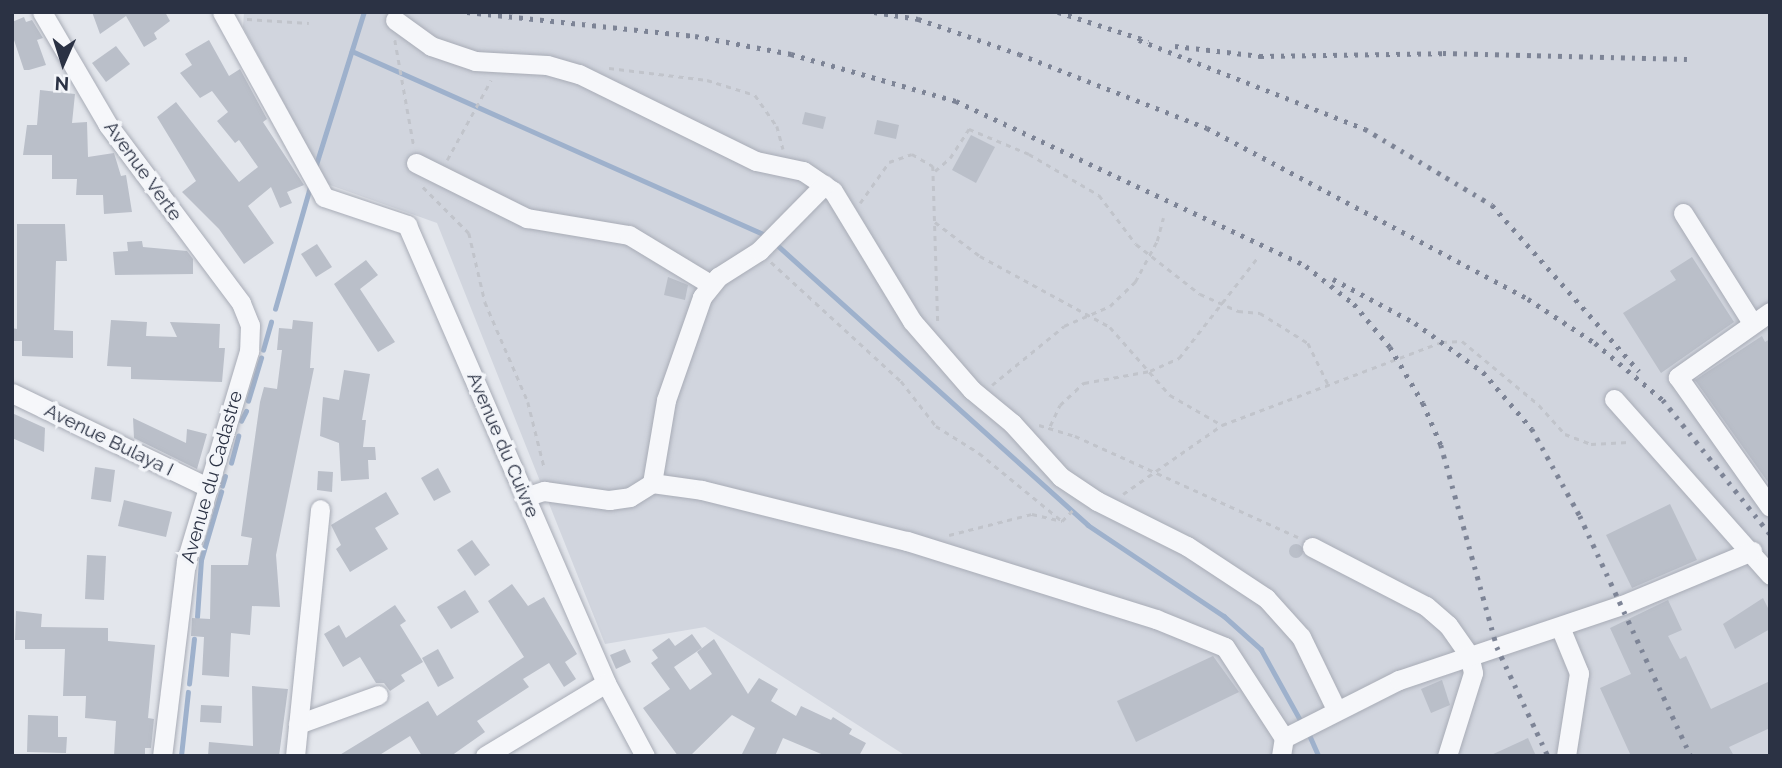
<!DOCTYPE html>
<html>
<head>
<meta charset="utf-8">
<style>
  body { margin:0 }
  #map { position:relative; width:1782px; height:768px; overflow:hidden; background:#e3e6ec; font-family:Raleway,sans-serif }
  div>[style] { position:absolute }
  [style*='--x'] { left:calc(var(--x)*1px); top:calc(var(--y)*1px); width:calc(var(--w)*1px); rotate:calc(var(--a)*1deg) }
  .built>* { inset:0; background:#d1d5de }
  .stream>* { height:4.5px; margin:-2.25px; padding:0 2.25px; transform-origin:2.25px; border-radius:2.25px; background:#9eb1cc }
  .building>* { inset:0; background:#babfc9 }
  .round { border-radius:50% }
  .path>* { height:2.5px; margin-top:-1.25px; transform-origin:0; background:repeating-linear-gradient(90deg,#c1c4cb 0 5px,transparent 0 10px) }
  .roads { filter:drop-shadow(0 0 2px #a8acb6) drop-shadow(0 0 2px #a8acb6) }
  .minor>* { height:19px; margin:-9.5px; padding:0 9.5px; transform-origin:9.5px; border-radius:9.5px; background:#f6f7fa }
  .rail>* { height:4.5px; margin-top:-2.25px; transform-origin:0; background:repeating-linear-gradient(90deg,#7d8496 0 3.5px,transparent 0 10.5px) }
  span { translate:-50% -50%; white-space:nowrap; text-align:center; line-height:1.15; -webkit-text-stroke:7px #f3f5f9; paint-order:stroke }
  .street-label { font-size:19px; color:#2b3244 }
  .frame { position:absolute; inset:0; border:14px solid #2b3244; pointer-events:none }
  .north { position:absolute; left:28px; top:28px; width:70px; height:70px; -webkit-text-stroke:5px #f3f5f9; paint-order:stroke; rotate:183deg; font-size:19px; font-weight:700; line-height:28px; text-align:center; color:#2b3244 }
  .north::after { content:''; display:block; margin:auto; width:24px; height:32px; background:#2b3244; clip-path:polygon(50% 0,100% 100%,50% 72%,0 100%) }
</style>
</head>
<body>
<div id="map">
  <div class="built">
    <i style="clip-path:polygon(244px 12px,1770px 12px,1770px 756px,906px 756px,705px 627px,605px 644px,437px 223px,327px 184px,243px 27px)"></i>
  </div>
  <div class="stream">
    <i style="--x:352;--y:51;--w:452;--a:24"></i>
    <i style="--x:315;--y:168;--w:164;--a:-72.6"></i>
    <i style="--x:775;--y:243;--w:421;--a:42"></i>
    <i style="--x:1088;--y:525;--w:164;--a:33.8"></i>
    <i style="--x:1224;--y:616;--w:50;--a:41.7"></i>
    <i style="--x:1261;--y:649;--w:85;--a:61"></i>
    <i style="--x:275;--y:309;--w:127;--a:-74"></i>
    <i style="--x:263;--y:350;--w:29;--a:-74"></i>
    <i style="--x:248;--y:401;--w:45;--a:-73.2"></i>
    <i style="--x:241;--y:421;--w:11;--a:-63"></i>
    <i style="--x:231;--y:463;--w:28;--a:-75"></i>
    <i style="--x:222;--y:486;--w:10;--a:-73"></i>
    <i style="--x:197;--y:617;--w:57;--a:-86"></i>
    <i style="--x:201;--y:560;--w:71;--a:-73.6"></i>
    <i style="--x:189;--y:684;--w:45;--a:-83.7"></i>
    <i style="--x:1309;--y:734;--w:24;--a:66"></i>
    <i style="--x:181;--y:756;--w:64;--a:-83.8"></i>
  </div>
  <div class="building">
    <i style="clip-path:polygon(92px 12px,165px 12px,170px 21px,154px 33px,157px 39px,144px 47px,126px 16px,100px 34px)"></i>
    <i style="clip-path:polygon(24px 17px,26px 22px,32px 20px,43px 38px,37px 40px,46px 65px,29px 70px,24px 70px,12px 34px,12px 22px)"></i>
    <i style="clip-path:polygon(209px 40px,229px 76px,240px 69px,267px 119px,263px 122px,304px 185px,287px 192px,292px 203px,280px 208px,271px 187px,248px 206px,274px 243px,244px 264px,219px 229px,182px 192px,196px 181px,157px 117px,176px 102px,239px 182px,258px 167px,239px 140px,235px 143px,217px 121px,228px 112px,212px 91px,200px 98px,180px 73px,192px 65px,185px 54px)"></i>
    <i style="clip-path:polygon(116px 46px,130px 64px,106px 82px,92px 63px)"></i>
    <i style="clip-path:polygon(40px 90px,75px 94px,72px 123px,87px 122px,88px 157px,114px 153px,121px 176px,126px 175px,132px 212px,104px 214px,103px 195px,76px 195px,77px 179px,52px 179px,52px 155px,23px 155px,27px 125px,37px 125px)"></i>
    <i style="clip-path:polygon(805px 112px,826px 117px,823px 129px,802px 124px)"></i>
    <i style="clip-path:polygon(877px 120px,899px 125px,896px 139px,874px 134px)"></i>
    <i style="clip-path:polygon(971px 135px,995px 147px,976px 183px,952px 170px)"></i>
    <i style="clip-path:polygon(17px 224px,65px 224px,67px 261px,56px 261px,54px 330px,73px 331px,73px 358px,22px 356px,22px 341px,12px 341px,12px 328px,17px 329px)"></i>
    <i style="clip-path:polygon(142px 241px,143px 247px,187px 251px,193px 259px,193px 274px,115px 275px,113px 252px,128px 251px,127px 242px)"></i>
    <i style="clip-path:polygon(317px 244px,332px 267px,316px 277px,301px 254px)"></i>
    <i style="clip-path:polygon(1692px 257px,1734px 322px,1661px 373px,1623px 313px,1676px 280px,1670px 271px)"></i>
    <i style="clip-path:polygon(366px 260px,378px 275px,360px 289px,395px 342px,378px 352px,334px 284px)"></i>
    <i style="clip-path:polygon(668px 277px,688px 285px,685px 300px,664px 295px)"></i>
    <i style="clip-path:polygon(111px 320px,147px 322px,146px 336px,177px 337px,170px 322px,220px 324px,219px 348px,225px 348px,222px 382px,131px 379px,131px 367px,107px 366px)"></i>
    <i style="clip-path:polygon(293px 320px,313px 322px,310px 368px,314px 368px,276px 555px,280px 607px,252px 606px,250px 635px,231px 633px,229px 677px,202px 675px,204px 637px,191px 636px,192px 618px,210px 619px,211px 565px,248px 565px,252px 538px,241px 536px,260px 402px,264px 387px,277px 389px,282px 350px,277px 350px,279px 328px,292px 329px)"></i>
    <i style="clip-path:polygon(1762px 336px,1765px 342px,1770px 339px,1770px 485px,1695px 380px)"></i>
    <i style="clip-path:polygon(344px 370px,370px 374px,362px 420px,366px 420px,363px 447px,375px 447px,376px 460px,368px 460px,369px 479px,341px 481px,339px 443px,320px 436px,323px 397px,339px 400px)"></i>
    <i style="clip-path:polygon(12px 413px,45px 428px,44px 452px,12px 438px)"></i>
    <i style="clip-path:polygon(133px 418px,186px 443px,187px 429px,207px 434px,197px 469px,134px 438px)"></i>
    <i style="clip-path:polygon(95px 467px,115px 470px,111px 502px,91px 499px)"></i>
    <i style="clip-path:polygon(438px 468px,451px 492px,434px 501px,421px 478px)"></i>
    <i style="clip-path:polygon(318px 471px,333px 472px,332px 492px,317px 490px)"></i>
    <i style="clip-path:polygon(386px 492px,399px 514px,375px 528px,388px 549px,350px 572px,336px 549px,341px 545px,331px 525px)"></i>
    <i style="clip-path:polygon(124px 500px,172px 512px,166px 537px,118px 526px)"></i>
    <i style="clip-path:polygon(1670px 504px,1697px 560px,1632px 588px,1606px 535px)"></i>
    <i style="clip-path:polygon(472px 540px,490px 565px,475px 576px,457px 550px)"></i>
    <i class="round" style="left:1289px;top:544px;width:14px;height:14px"></i>
    <i style="clip-path:polygon(87px 555px,106px 556px,104px 600px,85px 599px)"></i>
    <i style="clip-path:polygon(512px 584px,528px 606px,544px 597px,577px 654px,565px 662px,576px 679px,564px 687px,549px 663px,523px 679px,529px 687px,477px 721px,485px 732px,451px 756px,422px 756px,410px 736px,378px 756px,338px 756px,428px 701px,437px 716px,524px 657px,488px 601px)"></i>
    <i style="clip-path:polygon(465px 590px,479px 612px,451px 629px,437px 607px)"></i>
    <i style="clip-path:polygon(1763px 598px,1770px 612px,1770px 629px,1735px 649px,1723px 624px)"></i>
    <i style="clip-path:polygon(1668px 600px,1682px 630px,1668px 636px,1680px 659px,1686px 656px,1711px 709px,1770px 681px,1770px 728px,1729px 747px,1734px 756px,1631px 756px,1600px 688px,1631px 674px,1610px 628px)"></i>
    <i style="clip-path:polygon(395px 605px,406px 621px,400px 625px,423px 662px,401px 675px,405px 681px,390px 691px,384px 683px,376px 683px,360px 657px,343px 667px,324px 634px,339px 625px,346px 638px)"></i>
    <i style="clip-path:polygon(16px 611px,42px 614px,41px 627px,108px 628px,108px 641px,155px 645px,148px 718px,154px 719px,151px 748px,145px 748px,145px 756px,114px 756px,116px 721px,85px 718px,86px 696px,63px 696px,65px 649px,25px 649px,25px 640px,15px 640px)"></i>
    <i style="clip-path:polygon(692px 634px,702px 648px,674px 667px,690px 690px,712px 674px,697px 652px,714px 639px,748px 694px,759px 678px,778px 689px,771px 701px,796px 716px,801px 706px,831px 720px,833px 717px,852px 729px,849px 734px,866px 743px,859px 756px,826px 756px,783px 738px,775px 756px,741px 756px,755px 728px,732px 715px,690px 756px,678px 756px,643px 708px,670px 689px,651px 663px,658px 658px,652px 650px,669px 638px,675px 646px)"></i>
    <i style="clip-path:polygon(438px 649px,454px 678px,438px 687px,422px 658px)"></i>
    <i style="clip-path:polygon(625px 649px,631px 662px,616px 669px,610px 655px)"></i>
    <i style="clip-path:polygon(1213px 656px,1239px 692px,1136px 742px,1117px 701px)"></i>
    <i style="clip-path:polygon(1442px 680px,1450px 705px,1431px 713px,1421px 689px)"></i>
    <i style="clip-path:polygon(252px 686px,288px 689px,279px 756px,208px 756px,209px 742px,253px 746px)"></i>
    <i style="clip-path:polygon(201px 705px,222px 706px,221px 723px,200px 722px)"></i>
    <i style="clip-path:polygon(28px 715px,58px 716px,58px 737px,67px 737px,66px 753px,27px 752px)"></i>
    <i style="clip-path:polygon(1528px 738px,1536px 756px,1489px 756px)"></i>
  </div>
  <div class="path">
    <i style="--x:247;--y:19;--w:62;--a:3.7"></i>
    <i style="--x:395;--y:40;--w:109;--a:79.9"></i>
    <i style="--x:609;--y:68;--w:99;--a:7"></i>
    <i style="--x:707;--y:80;--w:50;--a:17.4"></i>
    <i style="--x:755;--y:95;--w:38;--a:55"></i>
    <i style="--x:777;--y:126;--w:24;--a:75"></i>
    <i style="--x:447;--y:160;--w:91;--a:-61.2"></i>
    <i style="--x:935;--y:171;--w:20;--a:-41"></i>
    <i style="--x:950;--y:158;--w:35;--a:-57"></i>
    <i style="--x:969;--y:129;--w:65;--a:22.6"></i>
    <i style="--x:1029;--y:154;--w:81;--a:30.4"></i>
    <i style="--x:1099;--y:195;--w:61;--a:52.9"></i>
    <i style="--x:1136;--y:244;--w:81;--a:38"></i>
    <i style="--x:1200;--y:294;--w:42;--a:24.1"></i>
    <i style="--x:1238;--y:311;--w:22;--a:5"></i>
    <i style="--x:1260;--y:313;--w:57;--a:32"></i>
    <i style="--x:1308;--y:343;--w:46;--a:64"></i>
    <i style="--x:423;--y:187;--w:65;--a:45"></i>
    <i style="--x:469;--y:233;--w:71;--a:76.9"></i>
    <i style="--x:485;--y:302;--w:109;--a:66.7"></i>
    <i style="--x:528;--y:402;--w:66;--a:76"></i>
    <i style="--x:860;--y:203;--w:50;--a:-54.7"></i>
    <i style="--x:889;--y:162;--w:24;--a:-19"></i>
    <i style="--x:912;--y:154;--w:24;--a:30"></i>
    <i style="--x:933;--y:166;--w:158;--a:88.2"></i>
    <i style="--x:935;--y:222;--w:56;--a:37.1"></i>
    <i style="--x:980;--y:256;--w:148;--a:28.6"></i>
    <i style="--x:1110;--y:327;--w:91;--a:48.6"></i>
    <i style="--x:1170;--y:395;--w:60;--a:30"></i>
    <i style="--x:771;--y:262;--w:176;--a:42.5"></i>
    <i style="--x:901;--y:381;--w:57;--a:52.1"></i>
    <i style="--x:936;--y:426;--w:51;--a:32.1"></i>
    <i style="--x:979;--y:453;--w:107;--a:39.3"></i>
    <i style="--x:992;--y:385;--w:93;--a:-39.3"></i>
    <i style="--x:1064;--y:326;--w:50;--a:-23.5"></i>
    <i style="--x:1110;--y:306;--w:35;--a:-44"></i>
    <i style="--x:1135;--y:282;--w:47;--a:-61.8"></i>
    <i style="--x:1157;--y:241;--w:24;--a:-75"></i>
    <i style="--x:1039;--y:425;--w:38;--a:17"></i>
    <i style="--x:1075;--y:436;--w:245;--a:24.4"></i>
    <i style="--x:1050;--y:426;--w:23;--a:-65"></i>
    <i style="--x:1060;--y:405;--w:33;--a:-43"></i>
    <i style="--x:1084;--y:383;--w:67;--a:-10.3"></i>
    <i style="--x:1150;--y:371;--w:32;--a:-24"></i>
    <i style="--x:1179;--y:358;--w:127;--a:-52"></i>
    <i style="--x:1123;--y:494;--w:121;--a:-34.9"></i>
    <i style="--x:1222;--y:425;--w:235;--a:-20.7"></i>
    <i style="--x:1442;--y:342;--w:20;--a:-3"></i>
    <i style="--x:1462;--y:341;--w:100;--a:39.7"></i>
    <i style="--x:1539;--y:405;--w:39;--a:48"></i>
    <i style="--x:1565;--y:434;--w:28;--a:21"></i>
    <i style="--x:1591;--y:444;--w:38;--a:-3"></i>
    <i style="--x:949;--y:535;--w:86;--a:-14.2"></i>
    <i style="--x:1032;--y:514;--w:31;--a:13"></i>
    <i style="--x:1062;--y:521;--w:20;--a:-45"></i>
  </div>
  <div class="roads">
    <div class="minor">
      <i style="--x:42;--y:12;--w:131;--a:59.7"></i>
      <i style="--x:108;--y:125;--w:222;--a:53.2"></i>
      <i style="--x:241;--y:303;--w:24;--a:68"></i>
      <i style="--x:250;--y:325;--w:26;--a:92"></i>
      <i style="--x:249;--y:351;--w:219;--a:106.7"></i>
      <i style="--x:186;--y:561;--w:196;--a:97"></i>
      <i style="--x:222;--y:12;--w:211;--a:61.1"></i>
      <i style="--x:324;--y:197;--w:88;--a:18.6"></i>
      <i style="--x:407;--y:225;--w:499;--a:66.5"></i>
      <i style="--x:606;--y:683;--w:83;--a:61.9"></i>
      <i style="--x:395;--y:20;--w:44;--a:35.8"></i>
      <i style="--x:431;--y:46;--w:46;--a:18.8"></i>
      <i style="--x:475;--y:61;--w:72;--a:3.2"></i>
      <i style="--x:547;--y:65;--w:33;--a:16"></i>
      <i style="--x:579;--y:74;--w:197;--a:26.2"></i>
      <i style="--x:756;--y:161;--w:48;--a:12"></i>
      <i style="--x:803;--y:171;--w:36;--a:34"></i>
      <i style="--x:833;--y:191;--w:152;--a:58.7"></i>
      <i style="--x:912;--y:321;--w:91;--a:49"></i>
      <i style="--x:972;--y:390;--w:52;--a:39.5"></i>
      <i style="--x:1012;--y:423;--w:73;--a:47.8"></i>
      <i style="--x:1061;--y:477;--w:43;--a:33.7"></i>
      <i style="--x:1097;--y:501;--w:101;--a:26.6"></i>
      <i style="--x:1187;--y:546;--w:95;--a:33.4"></i>
      <i style="--x:1266;--y:598;--w:52;--a:48.1"></i>
      <i style="--x:1301;--y:637;--w:80;--a:64.1"></i>
      <i style="--x:416;--y:163;--w:124;--a:26.4"></i>
      <i style="--x:527;--y:218;--w:103;--a:9.5"></i>
      <i style="--x:629;--y:235;--w:95;--a:31.2"></i>
      <i style="--x:1683;--y:213;--w:128;--a:57.8"></i>
      <i style="--x:1770;--y:312;--w:113;--a:144.8"></i>
      <i style="--x:1678;--y:377;--w:159;--a:54.7"></i>
      <i style="--x:12;--y:393;--w:216;--a:25.7"></i>
      <i style="--x:1614;--y:399;--w:235;--a:48.4"></i>
      <i style="--x:652;--y:483;--w:84;--a:-80.4"></i>
      <i style="--x:666;--y:400;--w:109;--a:-70.7"></i>
      <i style="--x:702;--y:297;--w:26;--a:-51"></i>
      <i style="--x:718;--y:277;--w:49;--a:-32.4"></i>
      <i style="--x:759;--y:251;--w:93;--a:-45.4"></i>
      <i style="--x:525;--y:497;--w:20;--a:-18"></i>
      <i style="--x:544;--y:491;--w:66;--a:7.9"></i>
      <i style="--x:609;--y:500;--w:21;--a:-8"></i>
      <i style="--x:630;--y:497;--w:26;--a:-32"></i>
      <i style="--x:652;--y:483;--w:50;--a:8"></i>
      <i style="--x:702;--y:490;--w:211;--a:14"></i>
      <i style="--x:907;--y:541;--w:261;--a:17.4"></i>
      <i style="--x:1156;--y:619;--w:74;--a:22.1"></i>
      <i style="--x:1225;--y:647;--w:108;--a:57"></i>
      <i style="--x:1312;--y:547;--w:128;--a:27.4"></i>
      <i style="--x:1426;--y:606;--w:29;--a:41"></i>
      <i style="--x:1448;--y:625;--w:37;--a:55"></i>
      <i style="--x:1469;--y:655;--w:18;--a:77"></i>
      <i style="--x:1473;--y:673;--w:87;--a:107.4"></i>
      <i style="--x:1560;--y:627;--w:50;--a:67.6"></i>
      <i style="--x:1579;--y:673;--w:84;--a:98.9"></i>
      <i style="--x:298;--y:724;--w:85;--a:-19.9"></i>
      <i style="--x:295;--y:756;--w:248;--a:-84.2"></i>
      <i style="--x:485;--y:756;--w:141;--a:-31.1"></i>
      <i style="--x:1281;--y:756;--w:18;--a:-81"></i>
      <i style="--x:1284;--y:738;--w:129;--a:-26.8"></i>
      <i style="--x:1399;--y:680;--w:235;--a:-18.6"></i>
      <i style="--x:1622;--y:605;--w:141;--a:-22.6"></i>
    </div>
  </div>
  <div class="rail">
    <i style="--x:467;--y:12;--w:229;--a:6"></i>
    <i style="--x:695;--y:36;--w:98;--a:10.6"></i>
    <i style="--x:791;--y:54;--w:172;--a:15.9"></i>
    <i style="--x:956;--y:101;--w:387;--a:25.2"></i>
    <i style="--x:1306;--y:266;--w:61;--a:38.4"></i>
    <i style="--x:1354;--y:304;--w:56;--a:50.1"></i>
    <i style="--x:1390;--y:347;--w:65;--a:59.5"></i>
    <i style="--x:1423;--y:403;--w:46;--a:66.8"></i>
    <i style="--x:1441;--y:445;--w:210;--a:74.5"></i>
    <i style="--x:1497;--y:647;--w:120;--a:64.9"></i>
    <i style="--x:874;--y:12;--w:45;--a:9"></i>
    <i style="--x:918;--y:19;--w:107;--a:19.1"></i>
    <i style="--x:1019;--y:54;--w:202;--a:21.5"></i>
    <i style="--x:1207;--y:128;--w:364;--a:28"></i>
    <i style="--x:1528;--y:299;--w:80;--a:33.3"></i>
    <i style="--x:1595;--y:343;--w:89;--a:40"></i>
    <i style="--x:1663;--y:400;--w:171;--a:51.4"></i>
    <i style="--x:1058;--y:12;--w:95;--a:17.9"></i>
    <i style="--x:1139;--y:40;--w:243;--a:21.5"></i>
    <i style="--x:1365;--y:129;--w:148;--a:30.9"></i>
    <i style="--x:1492;--y:205;--w:222;--a:48.5"></i>
    <i style="--x:1175;--y:46;--w:86;--a:6.7"></i>
    <i style="--x:1260;--y:56;--w:183;--a:-0.9"></i>
    <i style="--x:1443;--y:53;--w:244;--a:1.4"></i>
    <i style="--x:1333;--y:279;--w:93;--a:28.2"></i>
    <i style="--x:1415;--y:323;--w:84;--a:35.8"></i>
    <i style="--x:1483;--y:372;--w:75;--a:49.3"></i>
    <i style="--x:1532;--y:429;--w:99;--a:61.1"></i>
    <i style="--x:1580;--y:516;--w:264;--a:65.2"></i>
  </div>
  <div class="street-label">
    <span style="left:143px;top:171px;rotate:54deg">Avenue Verte</span>
    <span style="left:109px;top:440px;rotate:26deg">Avenue Bulaya I</span>
    <span style="left:503px;top:445px;rotate:67deg">Avenue du Cuivre</span>
    <span style="left:212px;top:477px;rotate:-74deg">Avenue du Cadastre</span>
  </div>
  <div class="frame"></div>
  <div class="north">N</div>
</div>
</body>
</html>
